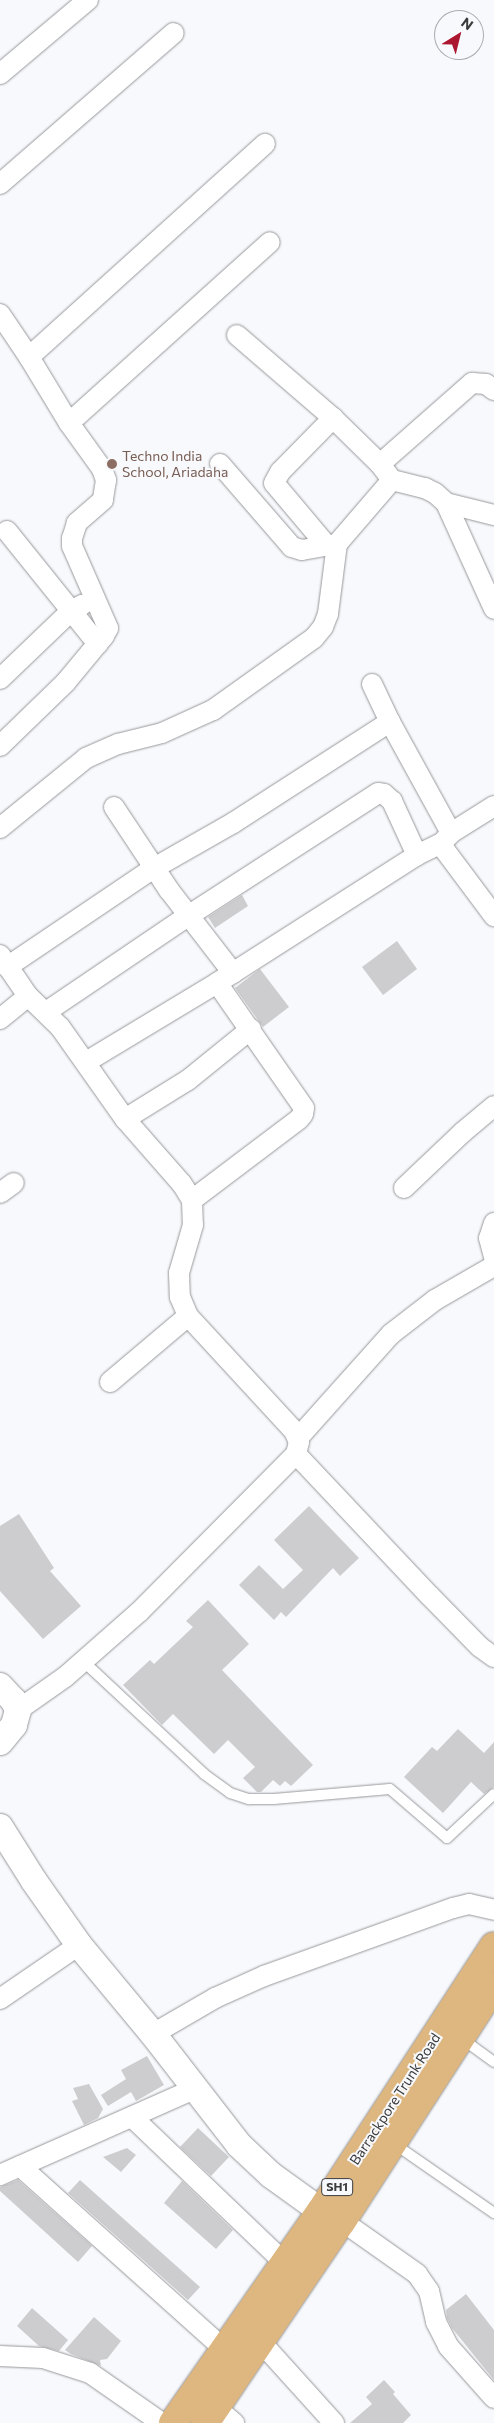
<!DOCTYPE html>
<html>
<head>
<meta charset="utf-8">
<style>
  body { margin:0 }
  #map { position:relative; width:494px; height:2423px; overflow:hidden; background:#f8f9fc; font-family:Commissioner,sans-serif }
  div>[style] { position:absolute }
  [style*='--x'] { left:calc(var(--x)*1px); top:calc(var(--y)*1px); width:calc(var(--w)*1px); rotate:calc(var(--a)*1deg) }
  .building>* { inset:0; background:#cdcccf }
  .roads { filter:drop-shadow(0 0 1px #97989b) drop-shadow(0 0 1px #97989b) }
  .service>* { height:10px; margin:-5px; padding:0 5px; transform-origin:5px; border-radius:5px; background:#fff }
  .minor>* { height:20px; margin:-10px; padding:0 10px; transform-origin:10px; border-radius:10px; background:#fff }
  .tertiary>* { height:26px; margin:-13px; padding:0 13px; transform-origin:13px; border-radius:13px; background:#fff }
  .primary>* { height:28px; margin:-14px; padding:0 14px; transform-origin:14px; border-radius:14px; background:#ddb680 }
  .dots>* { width:14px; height:14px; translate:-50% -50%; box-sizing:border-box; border:2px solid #f8f9fc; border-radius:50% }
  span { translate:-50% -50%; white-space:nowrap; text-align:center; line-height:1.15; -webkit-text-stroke:4px #f8f9fc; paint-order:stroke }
  .shield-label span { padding:1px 4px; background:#f8f9fc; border:1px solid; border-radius:4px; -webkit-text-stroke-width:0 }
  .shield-label { font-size:12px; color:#3b3b3c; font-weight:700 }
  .education-label { font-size:14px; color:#785e54 }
  .left { translate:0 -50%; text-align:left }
  .street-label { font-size:14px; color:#3b3b3c }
  .north { position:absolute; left:434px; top:10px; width:50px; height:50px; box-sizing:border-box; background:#f8f9fc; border:1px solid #acadaf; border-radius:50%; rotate:36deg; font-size:14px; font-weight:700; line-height:20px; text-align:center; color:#3b3b3c }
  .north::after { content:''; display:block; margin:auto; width:18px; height:22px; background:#ab1630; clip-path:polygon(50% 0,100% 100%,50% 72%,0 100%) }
</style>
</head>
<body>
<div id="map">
  <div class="building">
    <i style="clip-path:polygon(242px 895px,248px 906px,215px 928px,208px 917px)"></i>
    <i style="clip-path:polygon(397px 941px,417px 969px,383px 995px,362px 967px)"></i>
    <i style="clip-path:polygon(260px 969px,289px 1007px,263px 1027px,235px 988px)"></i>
    <i style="clip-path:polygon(309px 1506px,359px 1558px,340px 1576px,333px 1568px,286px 1617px,281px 1612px,274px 1620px,239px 1585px,259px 1565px,283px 1589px,303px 1570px,274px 1540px)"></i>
    <i style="clip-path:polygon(19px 1514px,54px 1568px,50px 1571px,81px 1606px,43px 1639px,0 1591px,0 1526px)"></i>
    <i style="clip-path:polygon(208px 1600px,249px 1644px,222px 1670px,313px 1765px,291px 1786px,285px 1781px,280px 1786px,273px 1780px,261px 1792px,257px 1792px,243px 1778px,255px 1767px,228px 1740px,214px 1754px,173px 1714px,162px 1725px,123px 1685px,150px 1660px,154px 1664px,193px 1627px,186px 1621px)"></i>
    <i style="clip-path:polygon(458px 1729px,484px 1753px,494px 1742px,494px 1787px,484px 1794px,471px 1782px,443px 1813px,404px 1777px,432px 1747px,437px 1751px)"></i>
    <i style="clip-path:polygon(147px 2056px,164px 2085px,136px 2101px,131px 2092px,108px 2106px,101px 2095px,126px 2079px,121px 2070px)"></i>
    <i style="clip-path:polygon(89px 2084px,103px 2109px,98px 2118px,84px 2125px,72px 2101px,78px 2099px,73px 2088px)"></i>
    <i style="clip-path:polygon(198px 2128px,229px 2157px,211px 2176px,180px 2147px)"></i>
    <i style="clip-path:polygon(127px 2148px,136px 2155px,121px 2172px,103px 2157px)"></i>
    <i style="clip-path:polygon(18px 2180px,92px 2246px,78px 2262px,0 2191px,0 2187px)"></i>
    <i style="clip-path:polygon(80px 2180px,200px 2287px,188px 2300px,68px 2193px)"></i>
    <i style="clip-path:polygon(182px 2181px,233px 2230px,216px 2249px,164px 2203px)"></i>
    <i style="clip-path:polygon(466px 2294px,494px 2330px,494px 2380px,452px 2328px,447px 2318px,446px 2310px)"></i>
    <i style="clip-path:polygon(32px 2308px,68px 2340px,59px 2351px,39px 2346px,17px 2326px)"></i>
    <i style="clip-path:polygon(94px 2317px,121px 2341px,107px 2359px,100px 2360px,101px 2366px,71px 2354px,65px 2350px)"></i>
    <i style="clip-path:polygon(384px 2380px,395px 2392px,393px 2394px,411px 2415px,403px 2423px,350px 2423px,372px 2404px,366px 2397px)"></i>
  </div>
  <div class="roads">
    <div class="service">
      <i style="--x:83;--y:1661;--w:166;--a:43"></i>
      <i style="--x:204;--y:1774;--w:32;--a:36"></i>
      <i style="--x:230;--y:1793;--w:20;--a:18"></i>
      <i style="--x:249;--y:1799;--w:25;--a:0"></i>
      <i style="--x:274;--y:1799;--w:116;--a:-4.9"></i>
      <i style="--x:390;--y:1789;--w:75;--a:40.7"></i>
      <i style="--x:447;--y:1838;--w:64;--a:-43.1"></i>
      <i style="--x:461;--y:2038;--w:41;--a:36"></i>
      <i style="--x:393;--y:2143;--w:123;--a:34.7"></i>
    </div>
    <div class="minor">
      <i style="--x:0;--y:74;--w:115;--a:-40.1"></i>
      <i style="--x:0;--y:184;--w:230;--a:-41"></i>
      <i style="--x:0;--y:314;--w:52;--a:56"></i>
      <i style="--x:29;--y:357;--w:77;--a:58.8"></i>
      <i style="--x:69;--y:423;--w:57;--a:54.3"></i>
      <i style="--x:102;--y:469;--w:12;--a:70"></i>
      <i style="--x:106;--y:480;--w:20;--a:99"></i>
      <i style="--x:103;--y:500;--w:35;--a:139"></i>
      <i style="--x:77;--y:523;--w:16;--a:108"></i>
      <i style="--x:72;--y:538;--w:8;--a:90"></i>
      <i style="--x:72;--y:546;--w:90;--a:66.3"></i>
      <i style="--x:108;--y:628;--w:9;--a:117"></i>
      <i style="--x:104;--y:636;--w:60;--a:129.6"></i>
      <i style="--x:66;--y:682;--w:92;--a:135.9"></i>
      <i style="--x:29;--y:357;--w:318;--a:-42.1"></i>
      <i style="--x:69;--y:423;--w:270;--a:-42"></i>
      <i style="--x:220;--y:464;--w:110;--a:49.1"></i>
      <i style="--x:292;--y:547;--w:10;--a:17"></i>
      <i style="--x:302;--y:550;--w:36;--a:-10"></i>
      <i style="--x:380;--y:464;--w:123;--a:-41.4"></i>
      <i style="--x:472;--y:383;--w:14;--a:4"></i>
      <i style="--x:486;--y:384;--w:10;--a:37"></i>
      <i style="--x:392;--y:480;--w:34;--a:14"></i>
      <i style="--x:425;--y:488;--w:11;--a:27"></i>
      <i style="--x:435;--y:493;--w:15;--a:42"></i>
      <i style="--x:494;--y:515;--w:49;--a:-166"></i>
      <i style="--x:446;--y:503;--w:116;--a:65.6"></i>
      <i style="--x:7;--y:531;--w:145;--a:51.2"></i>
      <i style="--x:327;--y:546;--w:82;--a:-130.1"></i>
      <i style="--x:274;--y:483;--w:13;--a:-61"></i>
      <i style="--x:280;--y:472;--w:76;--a:-45.5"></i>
      <i style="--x:0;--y:679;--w:98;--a:-43.8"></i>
      <i style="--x:71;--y:611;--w:13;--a:-29"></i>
      <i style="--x:372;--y:684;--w:42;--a:64.7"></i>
      <i style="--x:390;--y:722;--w:127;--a:61.2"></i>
      <i style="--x:494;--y:806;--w:51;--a:147.9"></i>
      <i style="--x:451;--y:833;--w:13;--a:132"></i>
      <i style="--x:442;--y:843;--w:6;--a:72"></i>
      <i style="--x:444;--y:849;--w:84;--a:53.3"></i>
      <i style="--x:114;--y:807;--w:100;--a:56.5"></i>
      <i style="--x:169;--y:890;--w:105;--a:52.4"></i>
      <i style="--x:0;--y:828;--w:111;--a:-39.1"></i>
      <i style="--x:86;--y:758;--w:35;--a:-24"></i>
      <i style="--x:118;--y:744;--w:45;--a:-14"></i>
      <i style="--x:162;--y:733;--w:56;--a:-24.3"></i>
      <i style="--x:213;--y:710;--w:124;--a:-35.5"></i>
      <i style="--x:314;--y:638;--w:14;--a:-51"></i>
      <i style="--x:323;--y:627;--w:14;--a:-69"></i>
      <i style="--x:328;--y:614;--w:71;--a:-82.7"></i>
      <i style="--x:337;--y:544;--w:84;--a:-49.3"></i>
      <i style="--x:392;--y:480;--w:20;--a:-127"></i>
      <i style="--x:380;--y:464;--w:66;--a:-135.6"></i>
      <i style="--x:333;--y:418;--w:127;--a:-139.2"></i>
      <i style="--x:0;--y:955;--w:50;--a:55.7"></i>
      <i style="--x:28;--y:996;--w:45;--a:44.1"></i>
      <i style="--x:60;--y:1027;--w:113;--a:54.8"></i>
      <i style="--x:125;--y:1119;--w:86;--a:48.8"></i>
      <i style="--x:182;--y:1184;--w:19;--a:58"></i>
      <i style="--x:192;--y:1200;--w:25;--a:88"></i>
      <i style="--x:193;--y:1225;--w:50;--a:106.3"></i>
      <i style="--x:179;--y:1273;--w:24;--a:88"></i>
      <i style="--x:180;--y:1297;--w:21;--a:67"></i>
      <i style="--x:188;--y:1316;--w:156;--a:47.3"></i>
      <i style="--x:294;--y:1431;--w:12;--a:66"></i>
      <i style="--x:299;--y:1442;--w:12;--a:104"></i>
      <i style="--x:296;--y:1454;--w:223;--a:134.8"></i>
      <i style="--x:139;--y:1612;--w:98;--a:138.7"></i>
      <i style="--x:65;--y:1677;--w:57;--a:144.9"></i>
      <i style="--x:7;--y:967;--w:177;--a:-34"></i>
      <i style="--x:154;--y:868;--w:91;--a:-29.7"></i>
      <i style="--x:233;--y:823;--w:187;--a:-32.8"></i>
      <i style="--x:46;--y:1012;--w:171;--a:-34.1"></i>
      <i style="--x:188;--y:916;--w:226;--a:-32.9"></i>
      <i style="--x:378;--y:793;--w:6;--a:9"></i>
      <i style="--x:384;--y:794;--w:11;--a:41"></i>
      <i style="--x:392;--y:801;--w:60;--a:65.2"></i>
      <i style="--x:0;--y:1019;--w:36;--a:-39"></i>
      <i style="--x:86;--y:1062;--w:153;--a:-31.1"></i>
      <i style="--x:217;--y:983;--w:237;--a:-32.6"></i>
      <i style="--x:417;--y:855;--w:28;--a:-26"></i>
      <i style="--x:125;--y:1119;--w:74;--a:-31.8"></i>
      <i style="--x:188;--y:1080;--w:81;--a:-39"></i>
      <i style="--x:404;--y:1188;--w:81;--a:-43.5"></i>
      <i style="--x:463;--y:1132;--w:40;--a:-40"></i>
      <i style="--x:0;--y:1193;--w:17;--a:-36"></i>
      <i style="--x:192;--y:1200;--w:134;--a:-37.1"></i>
      <i style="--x:299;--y:1119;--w:6;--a:-51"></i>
      <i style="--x:303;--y:1114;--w:6;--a:-81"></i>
      <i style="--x:304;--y:1108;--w:152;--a:-124.8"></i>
      <i style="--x:494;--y:1223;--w:16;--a:108"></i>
      <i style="--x:489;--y:1238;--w:20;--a:75"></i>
      <i style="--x:110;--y:1382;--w:102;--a:-40.2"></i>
      <i style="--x:298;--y:1438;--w:140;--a:-48.2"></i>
      <i style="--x:391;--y:1334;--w:56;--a:-37.7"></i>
      <i style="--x:435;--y:1300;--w:68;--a:-30"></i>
      <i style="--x:296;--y:1454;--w:195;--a:46.7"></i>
      <i style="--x:430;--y:1596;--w:71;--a:45.6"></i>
      <i style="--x:480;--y:1647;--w:17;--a:36"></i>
      <i style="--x:0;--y:1999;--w:96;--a:-34.4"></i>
      <i style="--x:153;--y:2034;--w:72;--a:-30.1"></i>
      <i style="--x:215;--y:1998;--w:54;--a:-24.2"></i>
      <i style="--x:264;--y:1976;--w:201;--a:-19.8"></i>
      <i style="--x:453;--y:1908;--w:16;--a:-14"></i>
      <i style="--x:469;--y:1904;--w:26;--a:13"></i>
      <i style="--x:132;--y:2117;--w:211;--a:43.7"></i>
      <i style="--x:20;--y:2166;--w:275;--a:41.9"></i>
      <i style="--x:0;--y:2175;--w:212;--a:-23.9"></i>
      <i style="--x:342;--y:2221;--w:92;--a:35.2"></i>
      <i style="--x:417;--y:2274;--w:21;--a:55"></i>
      <i style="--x:429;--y:2291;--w:32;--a:77"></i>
      <i style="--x:436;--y:2322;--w:27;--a:63"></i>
      <i style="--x:448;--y:2346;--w:69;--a:48.5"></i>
      <i style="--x:259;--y:2340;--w:112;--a:47.9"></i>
      <i style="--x:0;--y:2356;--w:43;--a:2.7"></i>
      <i style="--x:43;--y:2358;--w:49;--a:17.7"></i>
      <i style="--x:90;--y:2373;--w:88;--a:34.8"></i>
      <i style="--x:215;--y:2407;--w:25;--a:40"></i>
    </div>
    <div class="tertiary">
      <i style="--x:0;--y:1686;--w:21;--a:47"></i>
      <i style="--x:14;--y:1701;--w:10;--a:66"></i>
      <i style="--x:18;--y:1710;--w:16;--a:105"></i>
      <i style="--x:14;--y:1725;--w:22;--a:129"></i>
      <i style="--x:0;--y:1827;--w:64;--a:57.8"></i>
      <i style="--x:34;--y:1881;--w:78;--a:54.9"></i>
      <i style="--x:79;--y:1945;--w:116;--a:50.3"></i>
      <i style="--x:153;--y:2034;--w:140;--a:52.2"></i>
      <i style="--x:239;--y:2145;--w:44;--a:43.2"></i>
      <i style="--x:271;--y:2175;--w:62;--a:35.8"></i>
      <i style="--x:321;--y:2211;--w:22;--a:24"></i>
    </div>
    <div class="primary">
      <i style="--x:173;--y:2423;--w:259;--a:-55.1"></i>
      <i style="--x:321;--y:2211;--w:316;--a:-56.9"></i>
      <i style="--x:205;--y:2423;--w:244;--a:-55.9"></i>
      <i style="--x:342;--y:2221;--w:280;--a:-57.1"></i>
    </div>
  </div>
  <div class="dots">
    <i style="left:112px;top:464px;background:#8d6e63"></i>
  </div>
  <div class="shield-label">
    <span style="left:337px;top:2187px">SH1</span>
  </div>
  <div class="education-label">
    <span class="left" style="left:122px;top:464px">Techno India<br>School, Ariadaha</span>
  </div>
  <div class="street-label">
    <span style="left:395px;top:2099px;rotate:-57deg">Barrackpore Trunk Road</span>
  </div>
  <div class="north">N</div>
</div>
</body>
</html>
